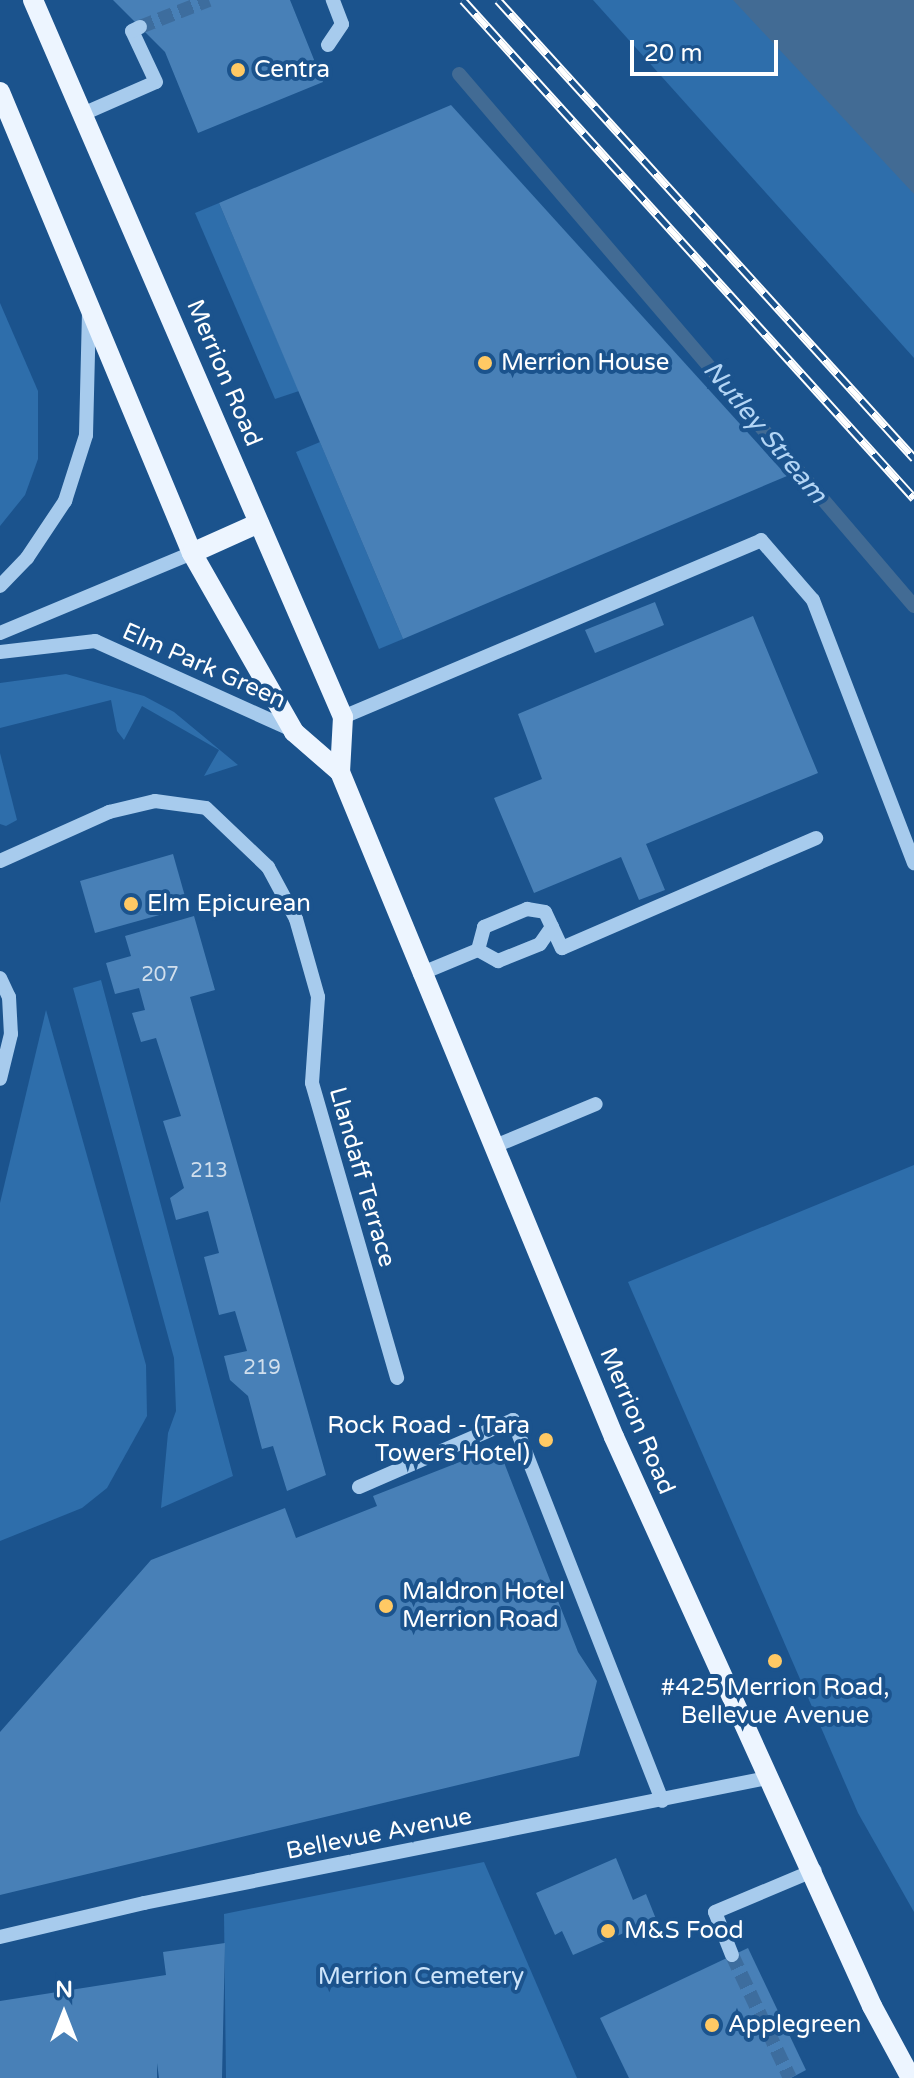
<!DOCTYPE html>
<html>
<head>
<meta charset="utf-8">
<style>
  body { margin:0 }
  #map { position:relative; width:914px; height:2078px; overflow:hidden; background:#1b538d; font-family:"Varela Round",sans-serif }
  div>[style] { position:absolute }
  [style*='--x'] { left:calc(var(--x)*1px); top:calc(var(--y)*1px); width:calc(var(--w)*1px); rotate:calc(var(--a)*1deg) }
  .green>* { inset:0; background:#2e6eab }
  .water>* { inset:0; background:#426b94 }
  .stream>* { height:14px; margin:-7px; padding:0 7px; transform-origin:7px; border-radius:7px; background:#426b94 }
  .building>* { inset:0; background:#4880b7 }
  .minor-tunnel>* { height:14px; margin-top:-7px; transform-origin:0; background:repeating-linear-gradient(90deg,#3d6d9e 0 14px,transparent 0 21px) }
  .minor>* { height:14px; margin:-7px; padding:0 7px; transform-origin:7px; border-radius:7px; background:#a7cbed }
  .major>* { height:20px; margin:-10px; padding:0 10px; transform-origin:10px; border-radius:10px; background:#edf5ff }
  .rail>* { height:9px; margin-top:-4.5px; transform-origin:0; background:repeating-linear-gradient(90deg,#1b538d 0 18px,#fff 0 36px); box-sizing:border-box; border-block:2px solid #fff }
  .dots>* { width:22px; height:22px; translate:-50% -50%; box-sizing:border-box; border:4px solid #1b538d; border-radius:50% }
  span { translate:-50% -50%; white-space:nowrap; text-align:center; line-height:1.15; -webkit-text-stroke:8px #1b538d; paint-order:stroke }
  .number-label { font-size:20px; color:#d1dfed }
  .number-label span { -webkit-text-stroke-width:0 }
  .poi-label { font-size:24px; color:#fff }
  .left { translate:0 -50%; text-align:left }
  .right { translate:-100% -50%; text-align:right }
  .street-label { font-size:24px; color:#fff }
  .park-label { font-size:24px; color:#cde4fa }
  .water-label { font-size:26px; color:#b3d5f5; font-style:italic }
  .north { position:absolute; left:24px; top:1974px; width:80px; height:80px; -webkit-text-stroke:6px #1b538d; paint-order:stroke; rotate:0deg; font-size:22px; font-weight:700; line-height:32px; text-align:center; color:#fff }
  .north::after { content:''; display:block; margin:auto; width:28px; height:36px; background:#fff; clip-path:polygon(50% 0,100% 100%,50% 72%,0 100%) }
  .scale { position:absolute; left:630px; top:40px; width:148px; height:36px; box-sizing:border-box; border:4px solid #fff; border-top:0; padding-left:10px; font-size:24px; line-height:28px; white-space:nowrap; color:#fff; -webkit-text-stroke:6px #1b538d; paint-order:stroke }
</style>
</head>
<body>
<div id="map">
  <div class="green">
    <i style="clip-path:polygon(593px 0,914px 0,914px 358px)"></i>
    <i style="clip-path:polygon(219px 203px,299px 391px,275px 399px,195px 213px)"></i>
    <i style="clip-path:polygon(0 303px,38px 391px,38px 459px,25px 495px,0 526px)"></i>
    <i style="clip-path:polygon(320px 442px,403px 639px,379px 649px,296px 452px)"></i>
    <i style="clip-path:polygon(66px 674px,144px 696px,174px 712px,238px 765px,204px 776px,219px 750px,142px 706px,124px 740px,117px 731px,111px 700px,0 728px,0 683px)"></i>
    <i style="clip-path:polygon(0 753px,17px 820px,6px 826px,0 824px)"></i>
    <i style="clip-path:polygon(101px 980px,233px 1476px,161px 1508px,168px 1433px,176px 1411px,174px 1358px,73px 988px)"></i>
    <i style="clip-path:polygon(46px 1010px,146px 1365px,147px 1416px,107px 1488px,82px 1508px,0 1541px,0 1203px)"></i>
    <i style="clip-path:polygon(914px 1165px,914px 1912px,858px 1813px,628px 1282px)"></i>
    <i style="clip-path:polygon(484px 1862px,577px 2078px,226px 2078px,224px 1914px)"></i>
  </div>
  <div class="water">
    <i style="clip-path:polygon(733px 0,914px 0,914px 194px)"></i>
  </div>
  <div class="stream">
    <i style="--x:459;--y:74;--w:700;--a:49.46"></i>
  </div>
  <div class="building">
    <i style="clip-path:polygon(113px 0,290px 0,323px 82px,198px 133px,165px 52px)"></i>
    <i style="clip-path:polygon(451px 105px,787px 476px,403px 639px,219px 203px)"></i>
    <i style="clip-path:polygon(655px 602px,664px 625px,595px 653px,585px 630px)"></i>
    <i style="clip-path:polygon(753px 616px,818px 773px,646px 844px,665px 890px,639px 900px,621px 857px,534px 893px,494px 798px,542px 779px,518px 714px)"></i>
    <i style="clip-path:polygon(173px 854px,188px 907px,95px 933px,80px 881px)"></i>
    <i style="clip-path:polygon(194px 916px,215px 990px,190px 997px,326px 1475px,287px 1491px,273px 1446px,262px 1449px,248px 1396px,230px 1380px,224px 1356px,247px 1351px,235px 1311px,219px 1315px,204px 1257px,219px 1253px,208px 1211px,176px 1220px,170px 1198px,184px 1188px,163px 1121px,181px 1116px,156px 1038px,141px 1042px,132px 1013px,145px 1010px,139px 988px,115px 994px,106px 963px,131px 956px,125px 936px)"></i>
    <i style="clip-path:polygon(498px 1447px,578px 1652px,597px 1681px,579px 1756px,0 1895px,0 1732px,151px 1560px,285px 1508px,296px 1538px,377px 1506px,373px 1496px)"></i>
    <i style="clip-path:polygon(616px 1858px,633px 1900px,646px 1894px,656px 1919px,573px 1955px,562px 1931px,555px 1935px,536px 1893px)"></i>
    <i style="clip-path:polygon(225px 1943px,222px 2078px,159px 2078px,157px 2063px,157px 2078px,0 2078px,0 2001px,166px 1975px,163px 1952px)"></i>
    <i style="clip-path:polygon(748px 1948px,806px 2070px,791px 2078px,629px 2078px,600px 2018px)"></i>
  </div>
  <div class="minor-tunnel">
    <i style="--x:140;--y:27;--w:74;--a:-21.4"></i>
    <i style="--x:732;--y:1955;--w:136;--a:64.8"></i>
  </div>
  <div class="minor">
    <i style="--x:328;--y:45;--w:25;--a:-56"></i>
    <i style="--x:342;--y:24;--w:26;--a:-111"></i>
    <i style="--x:85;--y:113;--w:77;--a:-23.6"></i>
    <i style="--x:156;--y:82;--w:56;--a:-115.2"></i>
    <i style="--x:132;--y:31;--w:9;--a:-27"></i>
    <i style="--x:0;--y:586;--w:39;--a:-46"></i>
    <i style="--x:27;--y:558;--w:69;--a:-56.3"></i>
    <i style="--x:65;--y:501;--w:69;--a:-72.3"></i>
    <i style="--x:86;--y:435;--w:123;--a:-88.6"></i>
    <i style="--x:0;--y:633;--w:208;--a:-22.6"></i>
    <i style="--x:0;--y:652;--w:96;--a:-6.6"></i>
    <i style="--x:95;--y:641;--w:218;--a:24.3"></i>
    <i style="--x:343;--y:717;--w:454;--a:-22.9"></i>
    <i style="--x:761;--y:540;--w:79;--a:49.1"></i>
    <i style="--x:813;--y:600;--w:282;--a:69"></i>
    <i style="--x:0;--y:861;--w:120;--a:-24.2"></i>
    <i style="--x:109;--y:812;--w:47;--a:-13.4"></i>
    <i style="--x:155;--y:801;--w:51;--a:7.8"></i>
    <i style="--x:206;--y:808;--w:86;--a:43.6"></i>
    <i style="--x:268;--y:867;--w:59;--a:61.7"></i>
    <i style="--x:296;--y:919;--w:81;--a:74.2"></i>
    <i style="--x:318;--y:997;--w:86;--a:94"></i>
    <i style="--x:312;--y:1083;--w:307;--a:73.9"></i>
    <i style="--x:478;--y:950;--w:24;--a:-75"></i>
    <i style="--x:484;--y:927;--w:47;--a:-22.7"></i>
    <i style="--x:527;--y:909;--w:18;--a:9"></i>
    <i style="--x:545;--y:912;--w:40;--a:65"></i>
    <i style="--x:562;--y:948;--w:277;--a:-23.4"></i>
    <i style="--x:478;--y:950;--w:23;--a:29"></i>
    <i style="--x:498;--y:961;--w:45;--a:-22"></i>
    <i style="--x:540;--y:944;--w:21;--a:-55"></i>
    <i style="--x:420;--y:974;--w:63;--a:-22.5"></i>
    <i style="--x:0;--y:978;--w:21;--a:65"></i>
    <i style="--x:9;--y:997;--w:37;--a:87"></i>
    <i style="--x:11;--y:1034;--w:46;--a:103.7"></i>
    <i style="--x:495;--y:1146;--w:109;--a:-22.6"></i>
    <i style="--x:359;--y:1487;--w:168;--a:-23.5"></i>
    <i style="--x:513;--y:1420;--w:409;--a:68.6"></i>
    <i style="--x:0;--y:1937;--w:148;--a:-13.3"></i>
    <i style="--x:144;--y:1903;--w:635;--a:-11.35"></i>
    <i style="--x:732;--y:1955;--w:46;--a:-111.6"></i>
    <i style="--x:715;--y:1912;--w:108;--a:-22.8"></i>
  </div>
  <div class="major">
    <i style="--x:33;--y:0;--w:781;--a:66.62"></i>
    <i style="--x:343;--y:717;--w:55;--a:93.1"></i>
    <i style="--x:340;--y:772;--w:719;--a:67.61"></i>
    <i style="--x:614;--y:1437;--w:625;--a:65.61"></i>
    <i style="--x:872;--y:2006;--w:82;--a:61.6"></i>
    <i style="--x:0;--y:92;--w:499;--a:67.4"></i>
    <i style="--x:192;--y:553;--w:206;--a:60.3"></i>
    <i style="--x:294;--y:732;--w:61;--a:41"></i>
    <i style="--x:192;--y:553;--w:73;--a:-24.1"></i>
  </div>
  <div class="rail">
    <i style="--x:463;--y:0;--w:672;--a:47.84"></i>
    <i style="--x:498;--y:0;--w:619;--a:47.75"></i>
  </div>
  <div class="dots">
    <i style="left:238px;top:70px;background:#ffc964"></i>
    <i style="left:485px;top:363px;background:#ffc964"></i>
    <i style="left:131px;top:904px;background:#ffc964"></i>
    <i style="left:546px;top:1440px;background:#ffc964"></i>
    <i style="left:386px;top:1606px;background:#ffc964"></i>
    <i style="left:775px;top:1661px;background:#ffc964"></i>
    <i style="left:608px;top:1931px;background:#ffc964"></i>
    <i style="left:712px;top:2025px;background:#ffc964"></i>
  </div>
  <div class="number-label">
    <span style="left:160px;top:975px">207</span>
    <span style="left:209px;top:1171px">213</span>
    <span style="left:262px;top:1368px">219</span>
  </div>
  <div class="poi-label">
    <span class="left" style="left:254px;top:70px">Centra</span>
    <span class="left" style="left:501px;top:363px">Merrion House</span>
    <span class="left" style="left:147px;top:904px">Elm Epicurean</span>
    <span class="right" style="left:530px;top:1440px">Rock Road - (Tara<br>Towers Hotel)</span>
    <span class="left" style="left:402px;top:1606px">Maldron Hotel<br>Merrion Road</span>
    <span style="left:775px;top:1702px">#425 Merrion Road,<br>Bellevue Avenue</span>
    <span class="left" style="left:624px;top:1931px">M&amp;S Food</span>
    <span class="left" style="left:728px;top:2025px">Applegreen</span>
  </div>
  <div class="street-label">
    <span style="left:224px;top:373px;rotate:67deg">Merrion Road</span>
    <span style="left:204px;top:666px;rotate:24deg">Elm Park Green</span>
    <span style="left:362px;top:1177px;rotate:74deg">Llandaff Terrace</span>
    <span style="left:637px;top:1421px;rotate:67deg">Merrion Road</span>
    <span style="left:379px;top:1834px;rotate:-11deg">Bellevue Avenue</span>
  </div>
  <div class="park-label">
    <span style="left:421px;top:1977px">Merrion Cemetery</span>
  </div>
  <div class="water-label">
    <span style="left:765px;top:432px;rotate:50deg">Nutley Stream</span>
  </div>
  <div class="north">N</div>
  <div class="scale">20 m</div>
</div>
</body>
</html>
